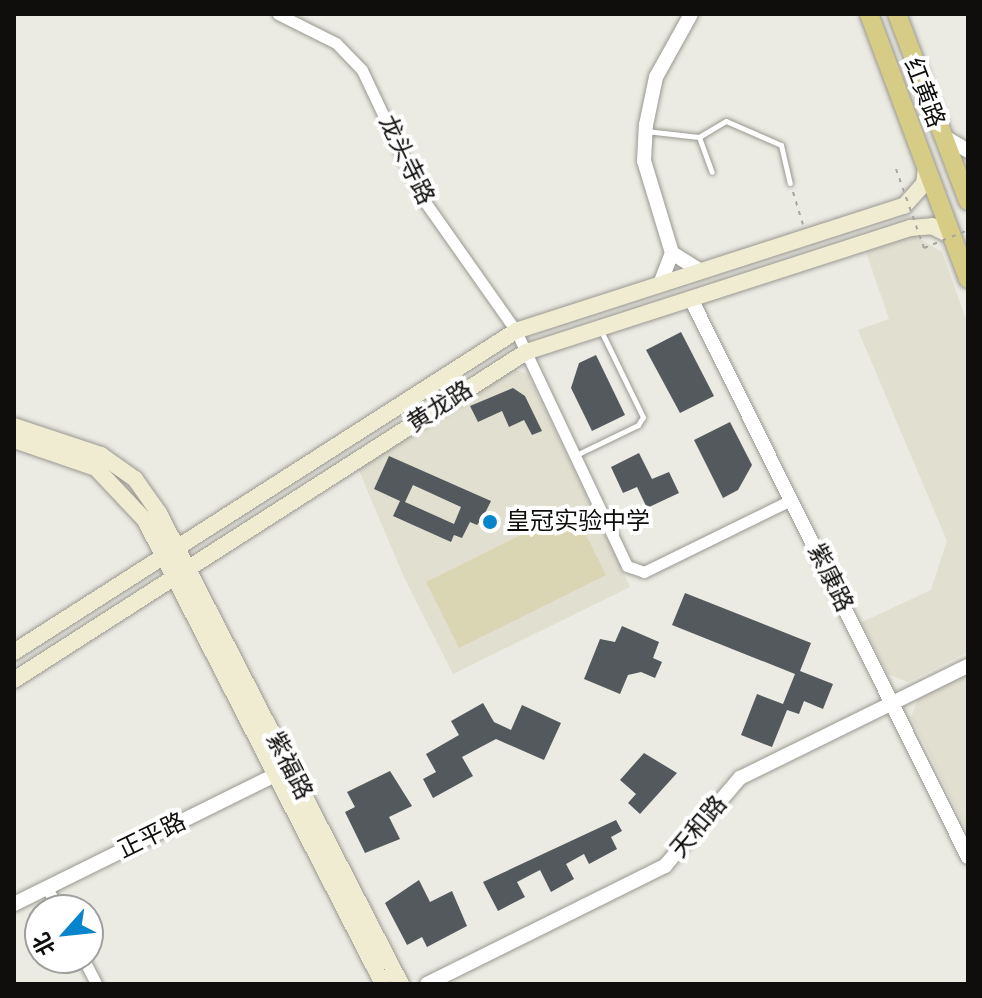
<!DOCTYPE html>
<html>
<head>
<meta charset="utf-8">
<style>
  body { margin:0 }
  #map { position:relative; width:982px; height:998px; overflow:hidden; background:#ebebe3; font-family:Bitter,"Noto Sans SC",serif }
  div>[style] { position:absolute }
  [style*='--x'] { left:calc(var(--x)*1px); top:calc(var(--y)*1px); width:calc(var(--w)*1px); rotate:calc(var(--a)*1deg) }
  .built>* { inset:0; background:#e1dfd0 }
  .green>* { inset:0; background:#dad6b4 }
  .building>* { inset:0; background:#53595d }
  .path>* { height:2px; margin-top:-1px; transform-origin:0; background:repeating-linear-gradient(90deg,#a5a59f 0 4px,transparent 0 10px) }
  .roads { filter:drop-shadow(0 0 2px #999891) drop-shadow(0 0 2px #999891) }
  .service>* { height:5px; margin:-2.5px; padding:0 2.5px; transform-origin:2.5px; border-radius:2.5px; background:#fff }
  .minor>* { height:11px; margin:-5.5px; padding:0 5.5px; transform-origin:5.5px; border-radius:5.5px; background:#fff }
  .tertiary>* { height:14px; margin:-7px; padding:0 7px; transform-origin:7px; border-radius:7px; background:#fff }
  .secondary>* { height:16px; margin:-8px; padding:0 8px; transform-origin:8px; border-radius:8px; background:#efecd2 }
  .trunk>* { height:18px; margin:-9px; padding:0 9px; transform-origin:9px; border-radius:9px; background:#d6cc86 }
  .path-bridge>* { height:2px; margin-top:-1px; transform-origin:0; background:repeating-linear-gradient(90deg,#a5a59f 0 4px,transparent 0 10px) }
  .dots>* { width:22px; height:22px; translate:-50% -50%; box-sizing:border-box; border:4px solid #fff; border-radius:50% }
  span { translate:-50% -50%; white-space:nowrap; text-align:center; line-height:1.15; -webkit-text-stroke:8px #fff; paint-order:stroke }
  .street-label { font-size:24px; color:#0f0e0c }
  .poi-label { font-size:24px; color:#0f0e0c }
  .left { translate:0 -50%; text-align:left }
  .frame { position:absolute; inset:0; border:16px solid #0f0e0c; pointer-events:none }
  .north { position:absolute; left:24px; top:894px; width:80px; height:80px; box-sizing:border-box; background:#fff; border:2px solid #9f9f9e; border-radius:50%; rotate:243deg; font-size:22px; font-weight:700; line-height:32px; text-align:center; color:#0f0e0c }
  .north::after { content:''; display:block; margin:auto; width:28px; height:36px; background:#0684cc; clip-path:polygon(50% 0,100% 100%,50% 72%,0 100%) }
</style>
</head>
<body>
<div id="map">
  <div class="built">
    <i style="clip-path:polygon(915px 236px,942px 252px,968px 325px,968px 652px,908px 682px,888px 674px,862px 622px,931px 590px,947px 541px,858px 330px,889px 319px,866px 252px)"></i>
    <i style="clip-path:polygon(512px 369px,528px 374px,630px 587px,453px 674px,403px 575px,358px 468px)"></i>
    <i style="clip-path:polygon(968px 673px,968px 833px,911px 717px,918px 699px)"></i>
  </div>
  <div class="green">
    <i style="clip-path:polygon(573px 509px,606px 575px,459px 648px,426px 582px)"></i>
  </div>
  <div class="building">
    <i style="clip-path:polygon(681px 332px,714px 396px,680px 413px,646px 350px)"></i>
    <i style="clip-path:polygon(596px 355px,625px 415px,592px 431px,571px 388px,579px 363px)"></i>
    <i style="clip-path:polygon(513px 388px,525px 396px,542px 431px,532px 435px,524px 420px,509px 427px,502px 411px,478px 422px,470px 406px)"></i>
    <i style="clip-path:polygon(730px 422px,752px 465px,738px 490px,723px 498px,694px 440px)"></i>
    <i style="clip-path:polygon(639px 453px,652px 479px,669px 472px,679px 493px,647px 508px,637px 487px,623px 493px,611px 467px)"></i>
    <i style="clip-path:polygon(evenodd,389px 456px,491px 501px,483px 517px,477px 525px,470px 522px,462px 538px,454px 535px,451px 542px,393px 516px,400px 501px,374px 489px,389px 456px,413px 485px,461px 507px,454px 524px,405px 502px,413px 485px)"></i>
    <i style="clip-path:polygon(685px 593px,811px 643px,800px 671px,833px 684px,823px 709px,804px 701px,799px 714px,787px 710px,772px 747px,741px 735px,757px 694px,783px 704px,795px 674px,672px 625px)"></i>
    <i style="clip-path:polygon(622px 626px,659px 642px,653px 658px,662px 662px,655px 678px,641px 672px,628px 675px,620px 694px,584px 679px,600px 639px,615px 642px)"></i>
    <i style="clip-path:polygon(483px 703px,494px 722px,511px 730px,522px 705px,561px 723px,544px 760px,496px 739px,462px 757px,473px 776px,433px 798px,423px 779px,436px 772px,426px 754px,459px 735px,451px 721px)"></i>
    <i style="clip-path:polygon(644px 753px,677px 773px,640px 814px,628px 803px,636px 794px,620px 780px)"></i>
    <i style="clip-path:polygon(390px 771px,412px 806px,389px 817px,400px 839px,365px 853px,345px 812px,355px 807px,347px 792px)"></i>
    <i style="clip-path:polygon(616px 820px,622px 831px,611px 837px,617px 849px,589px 864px,584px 854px,566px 864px,574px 879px,551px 892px,540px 870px,517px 882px,525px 897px,498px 911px,483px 882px)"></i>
    <i style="clip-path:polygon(419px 880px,430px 902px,452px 891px,467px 926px,427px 947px,422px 937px,407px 945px,385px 903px)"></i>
  </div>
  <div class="path">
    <i style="--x:793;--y:192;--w:34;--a:73"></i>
  </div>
  <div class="roads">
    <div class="service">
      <i style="--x:646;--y:131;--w:53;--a:6.5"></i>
      <i style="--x:699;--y:137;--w:31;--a:-31"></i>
      <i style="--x:726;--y:121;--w:60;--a:23.6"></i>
      <i style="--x:781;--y:145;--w:39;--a:77"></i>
      <i style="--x:699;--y:137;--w:37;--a:70"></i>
      <i style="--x:576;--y:455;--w:69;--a:-25.8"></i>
      <i style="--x:638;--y:425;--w:9;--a:-58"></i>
      <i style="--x:643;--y:417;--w:93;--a:-116"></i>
    </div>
    <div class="minor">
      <i style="--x:278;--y:14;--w:65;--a:26.6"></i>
      <i style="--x:336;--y:43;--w:37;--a:46"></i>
      <i style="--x:362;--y:70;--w:143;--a:64.7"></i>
      <i style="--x:423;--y:199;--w:161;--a:54.8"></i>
      <i style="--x:516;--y:331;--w:260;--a:64.7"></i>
      <i style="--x:627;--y:566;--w:18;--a:19"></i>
      <i style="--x:644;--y:572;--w:164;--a:-26.1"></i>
      <i style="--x:47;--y:888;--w:25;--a:61"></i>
      <i style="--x:83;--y:958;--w:29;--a:63"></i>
    </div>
    <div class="tertiary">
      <i style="--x:945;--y:137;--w:27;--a:31"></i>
      <i style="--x:672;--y:253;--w:96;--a:-106.9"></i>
      <i style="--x:644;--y:161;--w:36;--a:-87"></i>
      <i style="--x:646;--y:125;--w:49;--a:-78.2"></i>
      <i style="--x:656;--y:77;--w:72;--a:-60.9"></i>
      <i style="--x:672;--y:253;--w:34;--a:32"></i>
      <i style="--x:660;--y:284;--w:33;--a:-69"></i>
      <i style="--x:691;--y:299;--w:623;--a:63.6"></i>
      <i style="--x:14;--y:904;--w:300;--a:-26.3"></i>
      <i style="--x:427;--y:984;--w:266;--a:-26.4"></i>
      <i style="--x:665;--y:866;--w:116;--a:-49.6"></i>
      <i style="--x:740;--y:778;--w:254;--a:-26.2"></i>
    </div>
    <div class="secondary">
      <i style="--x:14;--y:426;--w:92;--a:18.4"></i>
      <i style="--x:101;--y:455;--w:42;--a:35.2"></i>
      <i style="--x:135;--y:479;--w:42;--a:54.8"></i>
      <i style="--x:159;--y:513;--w:530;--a:62.81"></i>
      <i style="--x:14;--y:440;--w:87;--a:18.9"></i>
      <i style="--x:96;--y:468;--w:71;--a:46.7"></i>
      <i style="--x:145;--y:520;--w:521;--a:62.85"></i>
      <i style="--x:14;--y:652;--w:596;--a:-32.6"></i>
      <i style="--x:516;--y:331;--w:408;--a:-17.9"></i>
      <i style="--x:904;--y:206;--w:30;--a:-48"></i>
      <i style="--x:924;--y:184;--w:17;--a:-83"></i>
      <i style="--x:14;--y:680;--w:608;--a:-32.64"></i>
      <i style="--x:526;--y:352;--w:404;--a:-17.9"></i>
      <i style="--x:911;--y:228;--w:21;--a:-5"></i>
      <i style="--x:932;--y:226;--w:20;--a:27"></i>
    </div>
    <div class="trunk">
      <i style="--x:869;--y:14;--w:283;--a:69.5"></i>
      <i style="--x:897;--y:14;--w:200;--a:69.2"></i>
    </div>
  </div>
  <div class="path-bridge">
    <i style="--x:896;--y:169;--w:84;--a:70.5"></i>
    <i style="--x:924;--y:248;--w:48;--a:-22.2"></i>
  </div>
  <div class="dots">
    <i style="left:490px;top:522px;background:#0684cc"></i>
  </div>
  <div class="street-label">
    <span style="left:924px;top:93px;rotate:69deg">红黄路</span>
    <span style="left:406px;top:160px;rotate:64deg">龙头寺路</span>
    <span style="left:440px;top:407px;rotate:-33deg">黄龙路</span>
    <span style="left:830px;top:578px;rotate:64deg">紫康路</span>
    <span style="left:289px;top:766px;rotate:63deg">紫福路</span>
    <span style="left:699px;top:827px;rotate:-50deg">天和路</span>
    <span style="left:152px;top:836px;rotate:-26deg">正平路</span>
  </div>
  <div class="poi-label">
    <span class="left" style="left:506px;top:522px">皇冠实验中学</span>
  </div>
  <div class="frame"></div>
  <div class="north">北</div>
</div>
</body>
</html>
